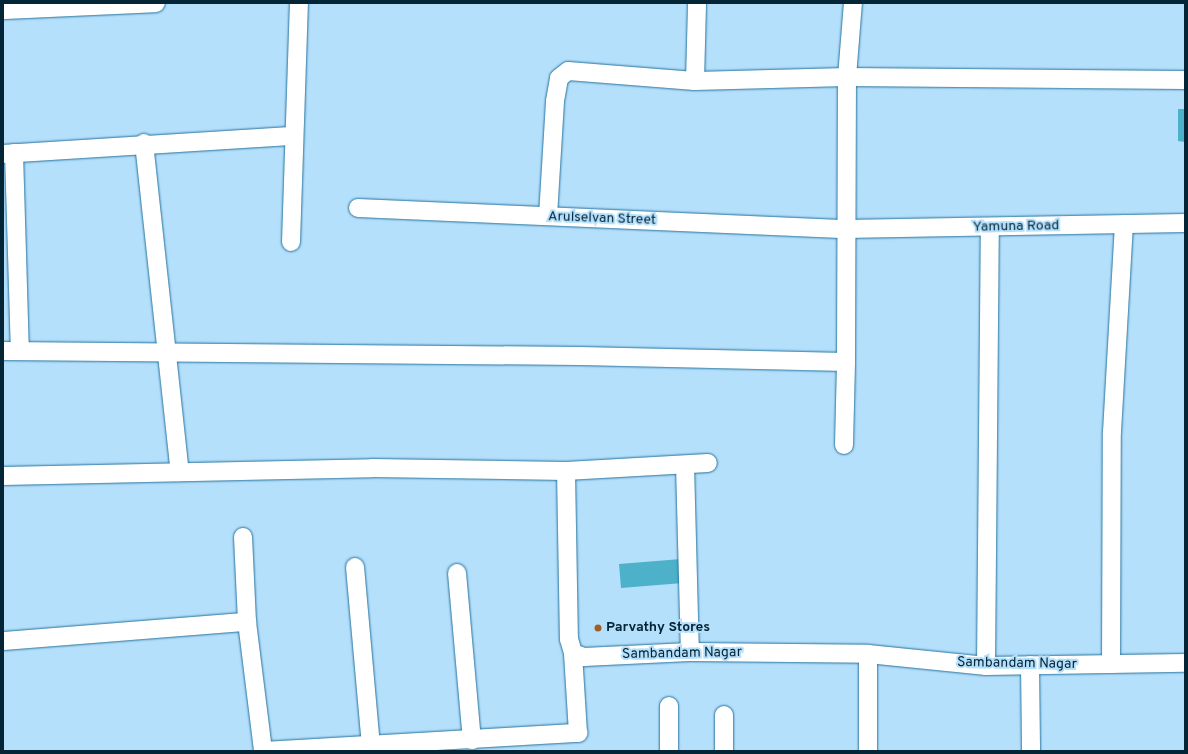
<!DOCTYPE html>
<html>
<head>
<meta charset="utf-8">
<style>
  body { margin:0 }
  #map { position:relative; width:1188px; height:754px; overflow:hidden; background:#b5e0fc; font-family:Overpass,sans-serif }
  div>[style] { position:absolute }
  [style*='--x'] { left:calc(var(--x)*1px); top:calc(var(--y)*1px); width:calc(var(--w)*1px); rotate:calc(var(--a)*1deg) }
  .building>* { inset:0; background:#4eb1ca }
  .roads { filter:drop-shadow(0 0 1px #26739d) drop-shadow(0 0 1px #26739d) }
  .street>* { height:18px; margin:-9px; padding:0 9px; transform-origin:9px; border-radius:9px; background:#fff }
  .dots>* { width:11px; height:11px; translate:-50% -50%; box-sizing:border-box; border:2px solid #b5e0fc; border-radius:50% }
  span { translate:-50% -50%; white-space:nowrap; text-align:center; line-height:1.15; -webkit-text-stroke:4px #b5e0fc; paint-order:stroke }
  .street-label { font-size:14px; color:#042536 }
  .poi-label { font-size:14px; color:#042536; font-weight:700 }
  .left { translate:0 -50%; text-align:left }
  .frame { position:absolute; inset:0; border:4px solid #042536; pointer-events:none }
</style>
</head>
<body>
<div id="map">
  <div class="building">
    <i style="clip-path:polygon(1178px 109px,1185px 109px,1185px 142px,1178px 141px)"></i>
    <i style="clip-path:polygon(681px 559px,683px 583px,621px 588px,619px 564px)"></i>
  </div>
  <div class="roads">
    <div class="street">
      <i style="--x:3;--y:10;--w:153;--a:-2.6"></i>
      <i style="--x:695;--y:81;--w:78;--a:-88.5"></i>
      <i style="--x:144;--y:143;--w:331;--a:83.8"></i>
      <i style="--x:14;--y:153;--w:197;--a:88.3"></i>
      <i style="--x:3;--y:154;--w:291;--a:-3.6"></i>
      <i style="--x:358;--y:208;--w:489;--a:2.5"></i>
      <i style="--x:847;--y:229;--w:338;--a:-1"></i>
      <i style="--x:548;--y:216;--w:115;--a:-86.5"></i>
      <i style="--x:555;--y:101;--w:23;--a:-80"></i>
      <i style="--x:559;--y:78;--w:11;--a:-38"></i>
      <i style="--x:568;--y:71;--w:127;--a:4.5"></i>
      <i style="--x:695;--y:81;--w:152;--a:-1.5"></i>
      <i style="--x:847;--y:77;--w:338;--a:0.5"></i>
      <i style="--x:291;--y:242;--w:239;--a:-88.1"></i>
      <i style="--x:3;--y:351;--w:577;--a:0.5"></i>
      <i style="--x:580;--y:356;--w:266;--a:1.3"></i>
      <i style="--x:846;--y:362;--w:285;--a:-89.8"></i>
      <i style="--x:847;--y:77;--w:74;--a:-85.4"></i>
      <i style="--x:844;--y:445;--w:83;--a:-88.6"></i>
      <i style="--x:685;--y:465;--w:187;--a:88.5"></i>
      <i style="--x:566;--y:471;--w:168;--a:89"></i>
      <i style="--x:569;--y:639;--w:15;--a:74"></i>
      <i style="--x:3;--y:476;--w:369;--a:-1.2"></i>
      <i style="--x:372;--y:468;--w:194;--a:0.9"></i>
      <i style="--x:566;--y:471;--w:142;--a:-3.2"></i>
      <i style="--x:243;--y:537;--w:85;--a:87.3"></i>
      <i style="--x:247;--y:622;--w:130;--a:82.9"></i>
      <i style="--x:355;--y:567;--w:179;--a:84.9"></i>
      <i style="--x:457;--y:573;--w:168;--a:84.9"></i>
      <i style="--x:3;--y:641;--w:245;--a:-4.5"></i>
      <i style="--x:868;--y:654;--w:97;--a:90"></i>
      <i style="--x:1111;--y:664;--w:232;--a:-89.8"></i>
      <i style="--x:1112;--y:432;--w:208;--a:-86.7"></i>
      <i style="--x:1030;--y:665;--w:86;--a:89.3"></i>
      <i style="--x:986;--y:666;--w:438;--a:-89.5"></i>
      <i style="--x:669;--y:706;--w:45;--a:90"></i>
      <i style="--x:724;--y:715;--w:36;--a:90"></i>
      <i style="--x:264;--y:751;--w:315;--a:-3.3"></i>
      <i style="--x:578;--y:733;--w:80;--a:-93.6"></i>
      <i style="--x:573;--y:653;--w:12;--a:20"></i>
      <i style="--x:584;--y:657;--w:106;--a:-2.7"></i>
      <i style="--x:690;--y:652;--w:178;--a:0.6"></i>
      <i style="--x:868;--y:654;--w:119;--a:5.8"></i>
      <i style="--x:986;--y:666;--w:199;--a:-0.9"></i>
    </div>
  </div>
  <div class="dots">
    <i style="left:598px;top:628px;background:#9e5e28"></i>
  </div>
  <div class="street-label">
    <span style="left:602px;top:219px;rotate:2deg">Arulselvan Street</span>
    <span style="left:1016px;top:227px;rotate:-1deg">Yamuna Road</span>
    <span style="left:682px;top:654px;rotate:-1deg">Sambandam Nagar</span>
    <span style="left:1017px;top:664px;rotate:1deg">Sambandam Nagar</span>
  </div>
  <div class="poi-label">
    <span class="left" style="left:606px;top:628px">Parvathy Stores</span>
  </div>
  <div class="frame"></div>
</div>
</body>
</html>
